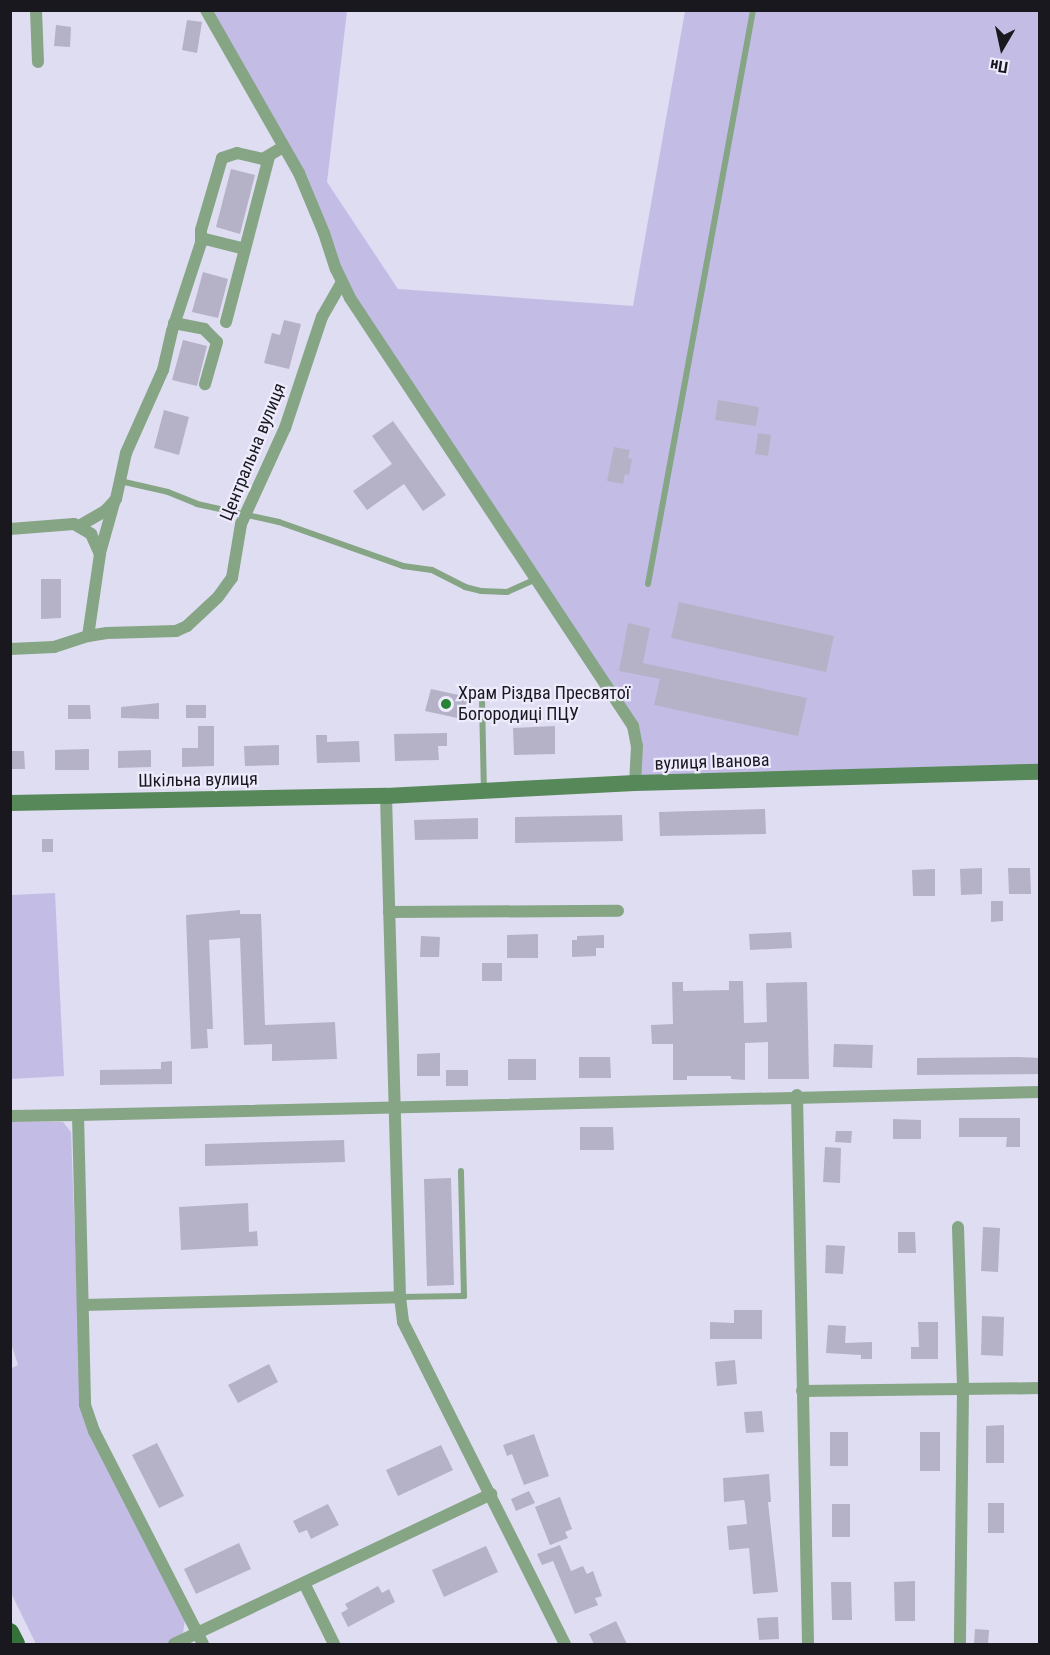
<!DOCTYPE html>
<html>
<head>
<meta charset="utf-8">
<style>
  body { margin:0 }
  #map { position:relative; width:1050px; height:1655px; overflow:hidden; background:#dfddf2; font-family:"Roboto Condensed",sans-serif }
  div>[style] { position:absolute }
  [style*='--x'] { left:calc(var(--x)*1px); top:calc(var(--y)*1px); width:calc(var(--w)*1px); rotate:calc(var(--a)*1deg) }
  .green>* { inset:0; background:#c3bde6 }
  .building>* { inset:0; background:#b5b2c7 }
  .lane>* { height:6px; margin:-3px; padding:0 3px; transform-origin:3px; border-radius:3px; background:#85a585 }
  .street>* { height:12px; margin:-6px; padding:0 6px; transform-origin:6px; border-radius:6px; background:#85a585 }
  .secondary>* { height:16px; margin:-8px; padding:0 8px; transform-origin:8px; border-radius:8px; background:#578859 }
  .primary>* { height:18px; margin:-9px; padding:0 9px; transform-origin:9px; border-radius:9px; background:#347239 }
  .dots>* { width:16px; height:16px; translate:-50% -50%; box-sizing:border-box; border:3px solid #edebfc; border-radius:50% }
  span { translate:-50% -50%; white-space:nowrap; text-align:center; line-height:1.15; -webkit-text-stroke:4.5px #edebfc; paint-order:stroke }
  .street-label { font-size:18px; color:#19181f }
  .poi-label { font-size:18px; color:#19181f }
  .left { translate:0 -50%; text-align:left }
  .frame { position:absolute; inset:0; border:12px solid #19181f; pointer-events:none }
  .north { position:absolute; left:972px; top:18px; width:60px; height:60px; -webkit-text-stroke:4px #edebfc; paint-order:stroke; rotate:189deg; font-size:16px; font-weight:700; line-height:24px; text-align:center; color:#19181f }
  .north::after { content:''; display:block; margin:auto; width:21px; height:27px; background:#19181f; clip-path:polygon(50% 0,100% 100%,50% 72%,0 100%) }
</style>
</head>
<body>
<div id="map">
  <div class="green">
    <i style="clip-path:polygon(206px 11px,347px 11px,327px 182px,398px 289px,633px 306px,685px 11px,1039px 11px,1039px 772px,635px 783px,637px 738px,350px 298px,324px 233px)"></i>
    <i style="clip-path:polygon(55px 893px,64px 1076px,11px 1079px,11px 895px)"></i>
    <i style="clip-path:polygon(11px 1122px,63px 1122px,71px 1132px,81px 1405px,185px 1620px,183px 1633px,167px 1644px,36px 1644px,11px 1593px,10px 1369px,18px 1365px,10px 1340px)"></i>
  </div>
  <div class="building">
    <i style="clip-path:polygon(187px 20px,202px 22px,197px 53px,182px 50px)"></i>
    <i style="clip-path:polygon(56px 25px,71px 27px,70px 47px,54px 46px)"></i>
    <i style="clip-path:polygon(231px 169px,255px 175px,240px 234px,216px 227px)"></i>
    <i style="clip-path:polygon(203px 272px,228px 279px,218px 318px,192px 312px)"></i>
    <i style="clip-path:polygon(284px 320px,301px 324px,289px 369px,264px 363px,272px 333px,280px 335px)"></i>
    <i style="clip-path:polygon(183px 340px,207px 346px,197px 386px,172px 380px)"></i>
    <i style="clip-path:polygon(718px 400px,759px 407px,756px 426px,715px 420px)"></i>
    <i style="clip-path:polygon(164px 410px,189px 417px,179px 455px,154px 448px)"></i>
    <i style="clip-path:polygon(393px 421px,446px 495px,423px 511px,404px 484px,367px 510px,353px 491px,392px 464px,372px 436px)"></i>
    <i style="clip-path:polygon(758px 433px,771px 435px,768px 456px,755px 454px)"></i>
    <i style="clip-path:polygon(614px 447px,630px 450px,628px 458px,632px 459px,629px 475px,625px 474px,623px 484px,607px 481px)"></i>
    <i style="clip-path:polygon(41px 579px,61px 579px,61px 618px,41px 619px)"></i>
    <i style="clip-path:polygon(679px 602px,834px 636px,826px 672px,671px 638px)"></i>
    <i style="clip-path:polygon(628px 623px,650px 628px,643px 663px,807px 698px,798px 736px,654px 705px,660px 679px,619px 671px)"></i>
    <i style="clip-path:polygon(431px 689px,468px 697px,462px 719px,425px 711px)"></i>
    <i style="clip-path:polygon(159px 703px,159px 719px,121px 718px,121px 707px)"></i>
    <i style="clip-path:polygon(68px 705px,90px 705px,91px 719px,68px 719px)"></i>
    <i style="clip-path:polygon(186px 705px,206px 705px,206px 718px,186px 718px)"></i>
    <i style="clip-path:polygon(198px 726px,214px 726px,214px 766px,182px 767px,182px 748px,198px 748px)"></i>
    <i style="clip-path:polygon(555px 726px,555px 754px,514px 755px,513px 728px)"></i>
    <i style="clip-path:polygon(447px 733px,447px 746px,438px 746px,439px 760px,395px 761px,394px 734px)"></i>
    <i style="clip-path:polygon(316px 735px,327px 735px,327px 742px,359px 741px,360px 762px,317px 763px)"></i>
    <i style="clip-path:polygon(279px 745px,279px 765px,245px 766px,244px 746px)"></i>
    <i style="clip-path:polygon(89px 749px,89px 770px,55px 770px,55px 750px)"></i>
    <i style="clip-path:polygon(151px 750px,151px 767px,118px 768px,118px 751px)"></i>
    <i style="clip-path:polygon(10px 751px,24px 751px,25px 769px,10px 769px)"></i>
    <i style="clip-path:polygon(765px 809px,766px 834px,660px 836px,659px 812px)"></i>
    <i style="clip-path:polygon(622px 815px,623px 841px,515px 843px,515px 817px)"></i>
    <i style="clip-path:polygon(478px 818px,478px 839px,415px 840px,414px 820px)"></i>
    <i style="clip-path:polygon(42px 839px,53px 839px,53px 852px,42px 852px)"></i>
    <i style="clip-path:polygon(982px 868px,982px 894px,961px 895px,960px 869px)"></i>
    <i style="clip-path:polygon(1008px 868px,1030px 868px,1031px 894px,1009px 894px)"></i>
    <i style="clip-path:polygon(935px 869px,935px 896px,913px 896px,912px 870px)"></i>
    <i style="clip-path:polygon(991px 901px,1003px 901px,1003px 921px,991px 922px)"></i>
    <i style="clip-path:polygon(240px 910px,240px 914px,261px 914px,265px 1025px,335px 1022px,337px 1059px,272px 1061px,272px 1044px,244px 1045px,240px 938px,209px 940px,213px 1029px,207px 1029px,208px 1048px,191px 1049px,186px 915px)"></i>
    <i style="clip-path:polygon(791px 932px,792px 948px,750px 950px,749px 934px)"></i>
    <i style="clip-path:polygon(538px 934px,538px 958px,507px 958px,507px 935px)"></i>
    <i style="clip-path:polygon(604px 935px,604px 948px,596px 948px,596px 956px,572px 957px,572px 940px,577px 940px,577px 936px)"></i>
    <i style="clip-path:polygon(421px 936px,440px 937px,439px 957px,420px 957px)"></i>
    <i style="clip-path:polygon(482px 963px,502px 963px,502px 981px,482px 981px)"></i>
    <i style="clip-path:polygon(729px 981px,743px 981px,744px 1023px,767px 1022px,766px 983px,807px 982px,809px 1079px,768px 1079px,768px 1042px,745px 1043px,745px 1080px,731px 1079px,731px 1076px,687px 1076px,687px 1080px,673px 1080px,673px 1044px,652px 1044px,651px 1025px,673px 1024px,672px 982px,683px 982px,683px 991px,729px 990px)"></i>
    <i style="clip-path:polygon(834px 1044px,873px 1045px,872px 1068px,833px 1067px)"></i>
    <i style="clip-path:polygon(440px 1053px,440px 1076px,417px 1076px,417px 1054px)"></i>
    <i style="clip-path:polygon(579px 1057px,610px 1057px,611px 1078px,579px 1078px)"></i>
    <i style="clip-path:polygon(1019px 1057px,1040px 1058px,1040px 1074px,917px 1075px,917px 1058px)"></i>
    <i style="clip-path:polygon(508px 1059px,536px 1059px,536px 1080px,508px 1080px)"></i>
    <i style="clip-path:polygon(172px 1061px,172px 1084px,100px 1085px,100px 1070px,161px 1069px,161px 1062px)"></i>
    <i style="clip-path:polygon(446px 1070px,468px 1070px,468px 1086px,446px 1086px)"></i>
    <i style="clip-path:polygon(959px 1118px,1020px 1118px,1020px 1147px,1006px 1147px,1007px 1137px,959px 1137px)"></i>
    <i style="clip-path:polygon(893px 1119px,921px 1120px,921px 1139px,893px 1139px)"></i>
    <i style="clip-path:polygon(580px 1127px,613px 1127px,614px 1150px,580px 1150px)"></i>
    <i style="clip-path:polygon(836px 1131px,852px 1131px,851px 1143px,835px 1142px)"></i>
    <i style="clip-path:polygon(344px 1140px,345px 1162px,205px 1166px,205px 1144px)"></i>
    <i style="clip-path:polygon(825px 1147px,841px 1148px,840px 1183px,823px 1182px)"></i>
    <i style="clip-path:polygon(451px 1178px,454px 1285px,427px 1286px,424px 1179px)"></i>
    <i style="clip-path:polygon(248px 1203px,249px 1232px,257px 1231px,258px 1246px,181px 1250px,179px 1207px)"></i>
    <i style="clip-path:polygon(983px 1227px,1000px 1228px,998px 1272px,981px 1271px)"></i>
    <i style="clip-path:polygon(898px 1232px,915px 1232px,916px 1253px,898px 1253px)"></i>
    <i style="clip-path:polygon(826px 1245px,845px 1246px,843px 1274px,825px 1273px)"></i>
    <i style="clip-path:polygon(734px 1310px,762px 1310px,762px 1339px,710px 1339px,710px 1322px,734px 1323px)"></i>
    <i style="clip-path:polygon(982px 1316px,1004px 1317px,1003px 1356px,981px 1355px)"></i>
    <i style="clip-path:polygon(918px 1322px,938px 1322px,938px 1359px,911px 1359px,911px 1347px,919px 1347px)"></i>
    <i style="clip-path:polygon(828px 1325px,846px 1326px,845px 1343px,872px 1342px,872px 1359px,861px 1359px,861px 1355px,826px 1353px)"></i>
    <i style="clip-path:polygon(735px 1360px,737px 1384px,717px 1386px,715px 1362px)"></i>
    <i style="clip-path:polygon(269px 1364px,278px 1382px,238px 1403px,228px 1385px)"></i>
    <i style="clip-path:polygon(762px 1411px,764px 1432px,746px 1433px,744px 1412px)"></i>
    <i style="clip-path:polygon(1004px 1425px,1004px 1463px,986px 1463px,986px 1426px)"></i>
    <i style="clip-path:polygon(830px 1432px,848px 1432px,848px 1466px,830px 1466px)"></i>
    <i style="clip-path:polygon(920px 1432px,940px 1432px,940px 1471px,920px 1471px)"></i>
    <i style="clip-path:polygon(534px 1434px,549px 1476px,524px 1485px,512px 1454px,507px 1456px,503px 1445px)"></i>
    <i style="clip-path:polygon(157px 1443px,184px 1496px,159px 1508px,132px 1455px)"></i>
    <i style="clip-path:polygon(441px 1445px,453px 1470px,398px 1496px,386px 1470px)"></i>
    <i style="clip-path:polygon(769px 1474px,771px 1502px,768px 1502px,778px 1592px,753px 1594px,749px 1548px,729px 1550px,727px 1526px,747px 1524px,745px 1504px,744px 1500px,724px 1502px,723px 1478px)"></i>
    <i style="clip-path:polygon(529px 1491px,535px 1503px,516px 1511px,511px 1499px)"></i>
    <i style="clip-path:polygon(560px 1497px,572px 1529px,565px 1532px,568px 1538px,550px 1545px,535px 1507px)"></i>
    <i style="clip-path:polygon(988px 1503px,1004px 1503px,1004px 1533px,988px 1533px)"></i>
    <i style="clip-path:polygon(328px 1504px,339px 1525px,311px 1539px,307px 1530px,299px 1533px,293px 1521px)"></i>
    <i style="clip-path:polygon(832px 1504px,850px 1504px,850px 1537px,832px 1537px)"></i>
    <i style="clip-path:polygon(239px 1543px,251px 1569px,196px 1594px,184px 1569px)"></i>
    <i style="clip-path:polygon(560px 1545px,571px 1571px,583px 1566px,587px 1574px,593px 1571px,602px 1596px,595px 1598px,598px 1605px,575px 1614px,553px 1561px,542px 1565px,537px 1554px)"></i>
    <i style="clip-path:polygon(486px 1546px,498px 1572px,444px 1597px,432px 1570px)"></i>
    <i style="clip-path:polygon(915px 1581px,915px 1621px,895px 1621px,894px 1582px)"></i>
    <i style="clip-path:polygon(831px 1582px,851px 1582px,852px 1620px,832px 1620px)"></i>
    <i style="clip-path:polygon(378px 1586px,382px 1593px,389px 1589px,395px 1602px,348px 1627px,341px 1613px,348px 1609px,345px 1604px)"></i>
    <i style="clip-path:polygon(778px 1617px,779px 1639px,759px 1640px,757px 1618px)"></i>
    <i style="clip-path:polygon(616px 1621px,627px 1644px,594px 1644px,589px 1634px)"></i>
    <i style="clip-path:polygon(975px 1629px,989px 1630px,988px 1644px,974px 1644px)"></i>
  </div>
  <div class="lane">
    <i style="--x:120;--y:481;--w:49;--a:12.9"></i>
    <i style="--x:168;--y:492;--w:31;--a:22"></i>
    <i style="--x:197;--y:504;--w:84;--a:12.4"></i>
    <i style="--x:279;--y:522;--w:132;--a:19.5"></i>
    <i style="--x:403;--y:566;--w:29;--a:8"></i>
    <i style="--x:432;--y:570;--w:37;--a:27"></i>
    <i style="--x:465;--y:587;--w:16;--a:14"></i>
    <i style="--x:481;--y:591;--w:26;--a:2"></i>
    <i style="--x:507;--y:592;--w:32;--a:-24"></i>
    <i style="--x:648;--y:584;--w:584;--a:-79.63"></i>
    <i style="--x:482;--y:699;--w:92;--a:88.8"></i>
    <i style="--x:400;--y:1297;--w:64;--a:-0.9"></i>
    <i style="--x:464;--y:1296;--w:125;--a:-91.4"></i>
  </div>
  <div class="street">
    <i style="--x:36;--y:10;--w:52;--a:87.8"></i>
    <i style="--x:206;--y:10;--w:188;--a:60.3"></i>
    <i style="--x:299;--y:173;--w:65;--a:67.4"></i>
    <i style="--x:324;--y:233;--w:38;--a:72"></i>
    <i style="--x:336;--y:269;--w:32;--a:64"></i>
    <i style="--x:350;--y:298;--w:513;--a:56.53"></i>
    <i style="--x:633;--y:726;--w:20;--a:79"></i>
    <i style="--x:637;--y:746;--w:37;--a:93"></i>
    <i style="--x:201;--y:238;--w:45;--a:14"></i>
    <i style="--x:226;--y:322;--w:171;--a:-75.4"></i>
    <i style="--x:174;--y:323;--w:31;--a:11"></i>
    <i style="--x:204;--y:329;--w:18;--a:45"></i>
    <i style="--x:217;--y:342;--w:44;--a:105.9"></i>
    <i style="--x:79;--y:526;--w:30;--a:-30"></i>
    <i style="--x:105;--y:511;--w:16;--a:-47"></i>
    <i style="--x:116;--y:499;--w:47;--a:-77.7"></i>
    <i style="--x:126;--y:453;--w:91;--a:-66"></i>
    <i style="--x:163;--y:370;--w:40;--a:-77"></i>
    <i style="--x:172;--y:331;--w:93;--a:-71.8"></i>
    <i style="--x:201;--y:243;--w:13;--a:-90"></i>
    <i style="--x:201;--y:230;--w:75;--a:-73.7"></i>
    <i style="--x:222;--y:158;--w:16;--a:-18"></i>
    <i style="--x:237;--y:153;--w:27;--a:13"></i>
    <i style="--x:263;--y:159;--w:23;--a:-31"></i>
    <i style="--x:10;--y:529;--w:64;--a:-4.5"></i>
    <i style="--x:74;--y:524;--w:20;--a:30"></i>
    <i style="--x:91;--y:534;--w:22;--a:66"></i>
    <i style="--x:100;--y:554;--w:83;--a:98.3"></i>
    <i style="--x:100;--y:553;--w:52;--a:-74.4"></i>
    <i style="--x:10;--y:649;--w:44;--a:-2.6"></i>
    <i style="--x:54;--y:647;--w:36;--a:-18"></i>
    <i style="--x:88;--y:636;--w:19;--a:-9"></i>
    <i style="--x:107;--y:633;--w:69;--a:-1.7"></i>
    <i style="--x:176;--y:631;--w:12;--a:-24"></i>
    <i style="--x:187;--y:626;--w:42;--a:-43.1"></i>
    <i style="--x:218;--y:597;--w:24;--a:-54"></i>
    <i style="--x:232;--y:578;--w:55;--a:-80.5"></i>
    <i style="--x:241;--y:524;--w:106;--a:-65.4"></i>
    <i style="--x:285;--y:428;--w:117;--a:-71.6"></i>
    <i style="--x:322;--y:317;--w:40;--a:-60.3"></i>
    <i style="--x:386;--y:796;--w:501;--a:88.4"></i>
    <i style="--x:400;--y:1297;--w:25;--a:83"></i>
    <i style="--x:403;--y:1322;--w:360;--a:63.3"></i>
    <i style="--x:389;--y:912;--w:229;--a:-0.3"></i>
    <i style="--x:797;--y:1095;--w:549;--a:88.85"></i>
    <i style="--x:78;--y:1115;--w:962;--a:-1.37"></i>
    <i style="--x:10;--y:1116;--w:68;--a:-0.8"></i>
    <i style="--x:78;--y:1115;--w:290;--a:88.6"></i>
    <i style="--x:85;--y:1405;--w:28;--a:71"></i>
    <i style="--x:94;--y:1431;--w:239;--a:62.9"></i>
    <i style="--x:958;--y:1227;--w:162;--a:88.2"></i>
    <i style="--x:963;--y:1389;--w:255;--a:90.7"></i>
    <i style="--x:83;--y:1305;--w:317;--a:-1.4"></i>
    <i style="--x:802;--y:1391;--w:238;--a:-0.7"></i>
    <i style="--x:304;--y:1583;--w:68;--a:63.8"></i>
    <i style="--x:174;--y:1644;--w:351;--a:-25.3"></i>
  </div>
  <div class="secondary">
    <i style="--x:10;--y:803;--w:376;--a:-1.1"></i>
    <i style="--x:386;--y:796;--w:249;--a:-3"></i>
    <i style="--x:635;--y:783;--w:405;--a:-1.6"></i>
  </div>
  <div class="primary">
    <i style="--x:10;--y:1632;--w:13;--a:63"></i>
  </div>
  <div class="dots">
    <i style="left:446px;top:704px;background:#278233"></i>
  </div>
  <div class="street-label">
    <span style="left:253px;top:452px;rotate:-68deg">Центральна вулиця</span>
    <span style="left:712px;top:762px;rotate:-2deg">вулиця Іванова</span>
    <span style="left:198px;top:780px;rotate:-1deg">Шкільна вулиця</span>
  </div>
  <div class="poi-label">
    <span class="left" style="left:458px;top:704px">Храм Різдва Пресвятої<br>Богородиці ПЦУ</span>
  </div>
  <div class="frame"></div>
  <div class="north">Пн</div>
</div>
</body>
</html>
